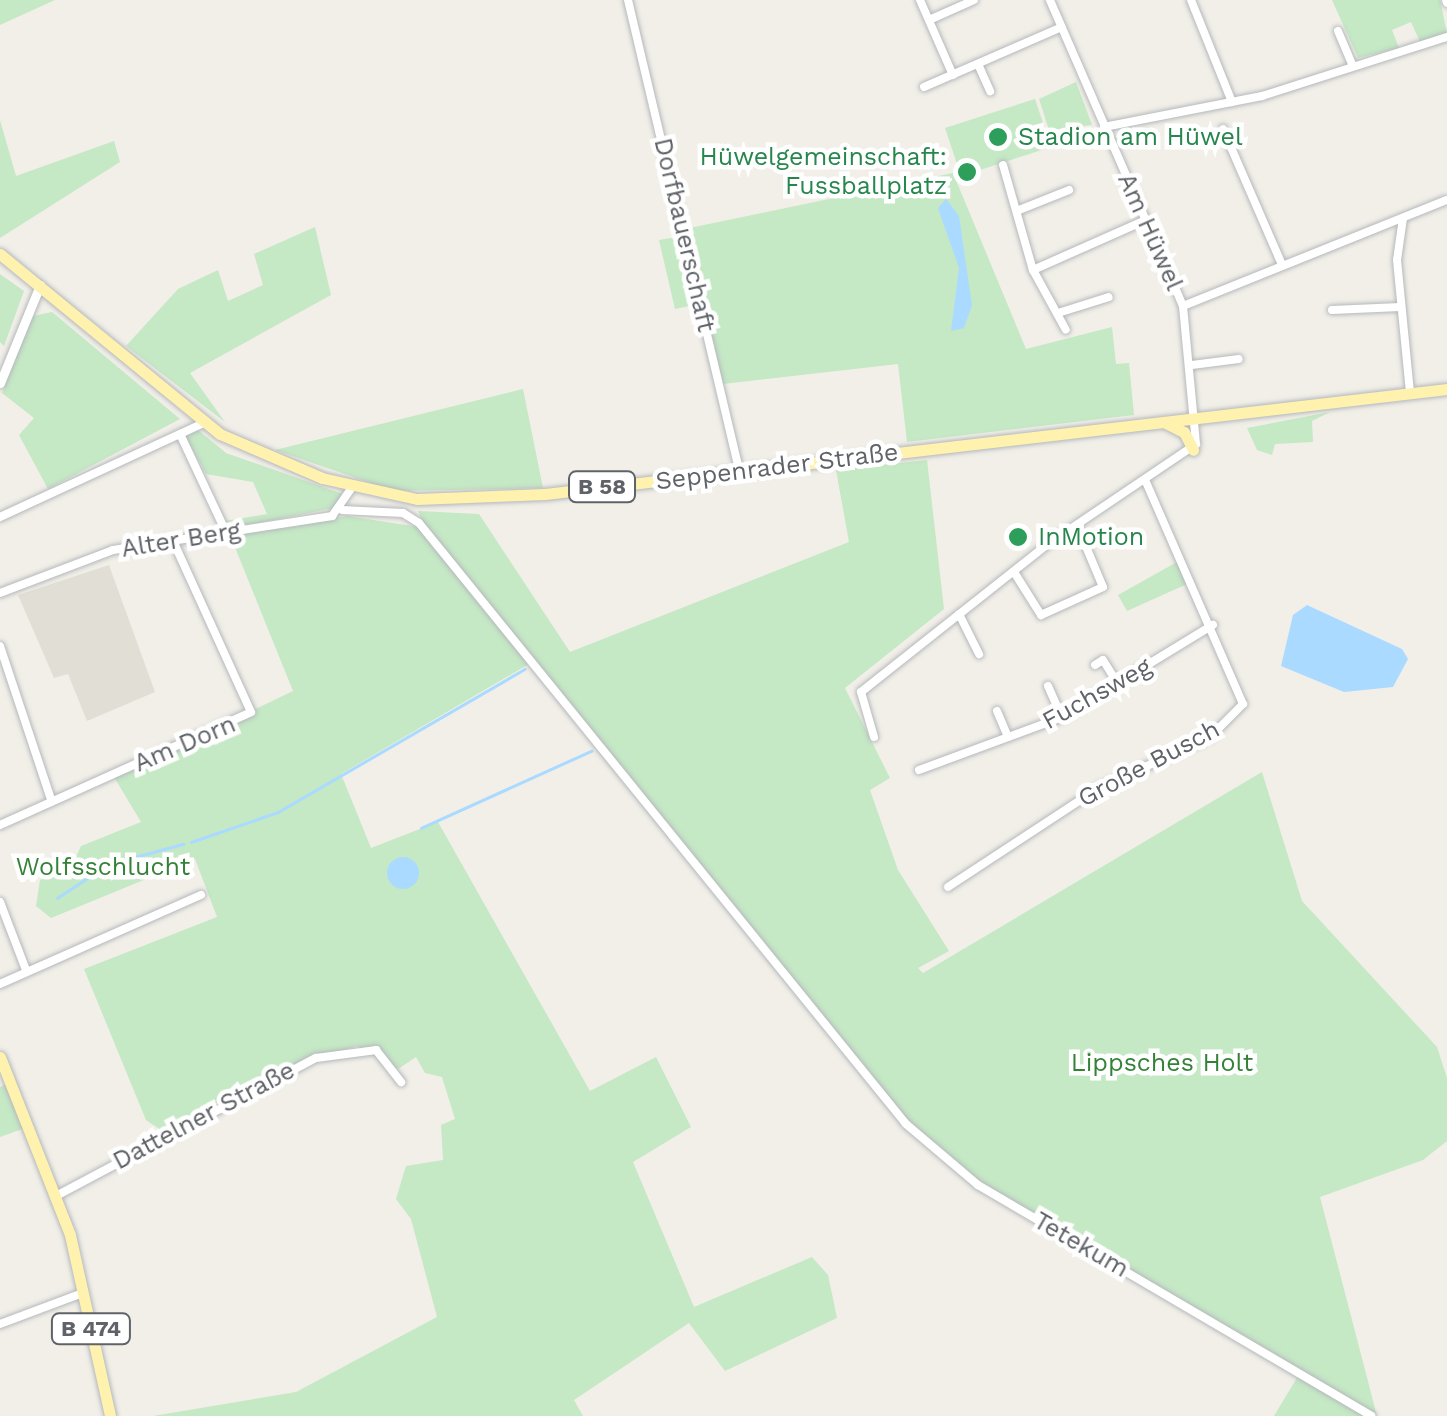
<!DOCTYPE html>
<html>
<head>
<meta charset="utf-8">
<style>
  body { margin:0 }
  #map { position:relative; width:1447px; height:1416px; overflow:hidden; background:#f1efe8; font-family:"Work Sans",sans-serif }
  div>[style] { position:absolute }
  [style*='--x'] { left:calc(var(--x)*1px); top:calc(var(--y)*1px); width:calc(var(--w)*1px); rotate:calc(var(--a)*1deg) }
  .education>* { inset:0; background:#e1ded6 }
  .green>* { inset:0; background:#c5e8c5 }
  .water>* { inset:0; background:#aadaff }
  .round { border-radius:50% }
  .stream>* { height:2.5px; margin:-1.25px; padding:0 1.25px; transform-origin:1.25px; border-radius:1.25px; background:#aadaff }
  .roads { filter:drop-shadow(0 0 2px #b5b8bc) drop-shadow(0 0 2px #b5b8bc) }
  .minor>* { height:8px; margin:-4px; padding:0 4px; transform-origin:4px; border-radius:4px; background:#fff }
  .tertiary>* { height:9px; margin:-4.5px; padding:0 4.5px; transform-origin:4.5px; border-radius:4.5px; background:#fff }
  .primary>* { height:11px; margin:-5.5px; padding:0 5.5px; transform-origin:5.5px; border-radius:5.5px; background:#fff2af }
  .dots>* { width:28px; height:28px; translate:-50% -50%; box-sizing:border-box; border:5px solid #fff; border-radius:50% }
  span { translate:-50% -50%; white-space:nowrap; text-align:center; line-height:1.15; -webkit-text-stroke:9px #fff; paint-order:stroke }
  .shield-label span { padding:2px 8px; background:#fff; border:2px solid; border-radius:8px; -webkit-text-stroke-width:0 }
  .shield-label { font-size:22px; color:#5f6368; font-weight:700 }
  .leisure-label { font-size:25px; color:#27864d }
  .left { translate:0 -50%; text-align:left }
  .right { translate:-100% -50%; text-align:right }
  .street-label { font-size:25px; color:#5f6368 }
  .park-label { font-size:25px; color:#348238 }
</style>
</head>
<body>
<div id="map">
  <div class="education">
    <i style="clip-path:polygon(109px 565px,155px 692px,87px 721px,68px 674px,54px 678px,18px 595px)"></i>
  </div>
  <div class="green">
    <i style="clip-path:polygon(0 0,55px 0,0 25px)"></i>
    <i style="clip-path:polygon(1332px 0,1440px 0,1447px 33px,1420px 42px,1411px 22px,1392px 30px,1399px 48px,1358px 58px)"></i>
    <i style="clip-path:polygon(1076px 82px,1092px 125px,1049px 130px,1039px 99px)"></i>
    <i style="clip-path:polygon(1035px 99px,1051px 147px,961px 176px,945px 128px)"></i>
    <i style="clip-path:polygon(0 120px,16px 176px,114px 141px,120px 162px,0 238px)"></i>
    <i style="clip-path:polygon(953px 173px,1026px 349px,1112px 327px,1116px 364px,1129px 363px,1134px 415px,907px 442px,898px 364px,723px 384px,685px 229px)"></i>
    <i style="clip-path:polygon(315px 227px,331px 295px,190px 373px,225px 422px,126px 346px,178px 289px,218px 270px,228px 301px,263px 285px,254px 254px)"></i>
    <i style="clip-path:polygon(683px 236px,700px 304px,675px 309px,659px 240px)"></i>
    <i style="clip-path:polygon(0 274px,24px 291px,4px 346px,0 342px)"></i>
    <i style="clip-path:polygon(52px 312px,180px 419px,48px 489px,19px 435px,34px 418px,2px 393px,28px 317px)"></i>
    <i style="clip-path:polygon(523px 389px,543px 488px,394px 491px,275px 450px)"></i>
    <i style="clip-path:polygon(1330px 412px,1312px 421px,1313px 442px,1275px 444px,1272px 455px,1257px 450px,1247px 428px)"></i>
    <i style="clip-path:polygon(192px 425px,226px 453px,343px 494px,339px 507px,228px 529px,225px 521px,267px 514px,253px 482px,206px 474px,181px 428px)"></i>
    <i style="clip-path:polygon(927px 460px,944px 609px,845px 688px,890px 778px,870px 790px,898px 870px,949px 951px,918px 968px,923px 973px,1262px 772px,1302px 901px,1437px 1047px,1447px 1078px,1447px 1141px,1423px 1160px,1320px 1197px,1377px 1416px,981px 1184px,908px 1123px,529px 664px,341px 774px,371px 848px,438px 822px,590px 1091px,656px 1057px,691px 1127px,633px 1162px,694px 1307px,812px 1257px,828px 1275px,837px 1318px,725px 1371px,689px 1323px,574px 1400px,583px 1416px,153px 1416px,296px 1392px,437px 1317px,411px 1219px,396px 1199px,406px 1166px,443px 1160px,441px 1125px,455px 1119px,442px 1077px,425px 1073px,416px 1057px,398px 1069px,357px 1046px,264px 1076px,164px 1132px,146px 1120px,84px 969px,217px 917px,195px 859px,51px 918px,36px 906px,40px 880px,71px 868px,81px 846px,141px 822px,114px 777px,293px 691px,230px 535px,347px 516px,425px 528px,418px 511px,479px 514px,570px 652px,849px 542px,836px 470px)"></i>
    <i style="clip-path:polygon(1177px 562px,1187px 584px,1127px 611px,1118px 595px)"></i>
    <i style="clip-path:polygon(7px 1084px,25px 1128px,0 1137px,0 1087px)"></i>
    <i style="clip-path:polygon(1298px 1376px,1365px 1416px,1274px 1416px)"></i>
  </div>
  <div class="water">
    <i style="clip-path:polygon(946px 199px,959px 216px,972px 305px,964px 328px,951px 331px,959px 268px,938px 208px)"></i>
    <i style="clip-path:polygon(1307px 605px,1402px 649px,1408px 659px,1393px 687px,1344px 692px,1281px 666px,1293px 615px)"></i>
    <i class="round" style="left:387px;top:857px;width:32px;height:32px"></i>
  </div>
  <div class="stream">
    <i style="--x:421;--y:828;--w:187;--a:-24.4"></i>
    <i style="--x:191;--y:842;--w:92;--a:-19"></i>
    <i style="--x:278;--y:812;--w:285;--a:-30.1"></i>
    <i style="--x:57;--y:898;--w:62;--a:-33.2"></i>
    <i style="--x:109;--y:864;--w:77;--a:-15.1"></i>
  </div>
  <div class="roads">
    <div class="minor">
      <i style="--x:628;--y:0;--w:484;--a:76.7"></i>
      <i style="--x:920;--y:0;--w:82;--a:66.3"></i>
      <i style="--x:1191;--y:0;--w:110;--a:68.1"></i>
      <i style="--x:1446;--y:0;--w:3;--a:72"></i>
      <i style="--x:929;--y:20;--w:49;--a:-24"></i>
      <i style="--x:1338;--y:31;--w:38;--a:67"></i>
      <i style="--x:978;--y:64;--w:30;--a:66"></i>
      <i style="--x:924;--y:87;--w:150;--a:-23.5"></i>
      <i style="--x:1104;--y:127;--w:161;--a:-11.1"></i>
      <i style="--x:1262;--y:96;--w:194;--a:-17.7"></i>
      <i style="--x:1223;--y:129;--w:148;--a:66.5"></i>
      <i style="--x:1003;--y:165;--w:109;--a:74.1"></i>
      <i style="--x:1033;--y:270;--w:68;--a:61.2"></i>
      <i style="--x:1019;--y:210;--w:54;--a:-21.8"></i>
      <i style="--x:1403;--y:218;--w:42;--a:98.1"></i>
      <i style="--x:1397;--y:260;--w:134;--a:84.4"></i>
      <i style="--x:1033;--y:270;--w:124;--a:-23.9"></i>
      <i style="--x:1183;--y:306;--w:284;--a:-21.9"></i>
      <i style="--x:1332;--y:310;--w:68;--a:-2.5"></i>
      <i style="--x:1058;--y:313;--w:53;--a:-17.4"></i>
      <i style="--x:1192;--y:365;--w:47;--a:-7.3"></i>
      <i style="--x:180;--y:434;--w:108;--a:64.9"></i>
      <i style="--x:342;--y:510;--w:61;--a:2.8"></i>
      <i style="--x:403;--y:513;--w:19;--a:32"></i>
      <i style="--x:419;--y:523;--w:774;--a:50.98"></i>
      <i style="--x:906;--y:1124;--w:94;--a:40.3"></i>
      <i style="--x:978;--y:1185;--w:456;--a:30.4"></i>
      <i style="--x:0;--y:517;--w:224;--a:-24.8"></i>
      <i style="--x:1014;--y:572;--w:51;--a:57.9"></i>
      <i style="--x:1041;--y:615;--w:68;--a:-24.3"></i>
      <i style="--x:1103;--y:587;--w:67;--a:-112.8"></i>
      <i style="--x:0;--y:593;--w:121;--a:-20.8"></i>
      <i style="--x:113;--y:550;--w:222;--a:-8.8"></i>
      <i style="--x:332;--y:516;--w:35;--a:-55"></i>
      <i style="--x:959;--y:614;--w:45;--a:63.4"></i>
      <i style="--x:0;--y:646;--w:164;--a:71.6"></i>
      <i style="--x:1095;--y:665;--w:9;--a:-32"></i>
      <i style="--x:1103;--y:660;--w:31;--a:58"></i>
      <i style="--x:1048;--y:686;--w:34;--a:66"></i>
      <i style="--x:997;--y:711;--w:28;--a:67"></i>
      <i style="--x:874;--y:737;--w:47;--a:-106.1"></i>
      <i style="--x:861;--y:692;--w:235;--a:-38.4"></i>
      <i style="--x:1045;--y:546;--w:182;--a:-34"></i>
      <i style="--x:1196;--y:444;--w:139;--a:-95.4"></i>
      <i style="--x:1183;--y:306;--w:334;--a:-113.5"></i>
      <i style="--x:919;--y:770;--w:153;--a:-20.3"></i>
      <i style="--x:1062;--y:717;--w:177;--a:-31.4"></i>
      <i style="--x:0;--y:825;--w:275;--a:-24.2"></i>
      <i style="--x:251;--y:712;--w:190;--a:-114.5"></i>
      <i style="--x:948;--y:887;--w:181;--a:-33.3"></i>
      <i style="--x:1099;--y:788;--w:122;--a:-24.7"></i>
      <i style="--x:1210;--y:737;--w:47;--a:-45"></i>
      <i style="--x:1243;--y:704;--w:242;--a:-113.6"></i>
      <i style="--x:0;--y:902;--w:73;--a:69.1"></i>
      <i style="--x:0;--y:984;--w:220;--a:-23.9"></i>
      <i style="--x:56;--y:1196;--w:294;--a:-28"></i>
      <i style="--x:316;--y:1058;--w:61;--a:-7.6"></i>
      <i style="--x:376;--y:1050;--w:41;--a:52"></i>
      <i style="--x:0;--y:1324;--w:89;--a:-20.5"></i>
    </div>
    <div class="tertiary">
      <i style="--x:0;--y:383;--w:106;--a:-67.8"></i>
    </div>
    <div class="primary">
      <i style="--x:0;--y:254;--w:284;--a:39.3"></i>
      <i style="--x:220;--y:434;--w:111;--a:23.3"></i>
      <i style="--x:322;--y:478;--w:97;--a:12.5"></i>
      <i style="--x:417;--y:499;--w:128;--a:-2.2"></i>
      <i style="--x:545;--y:494;--w:908;--a:-6.64"></i>
      <i style="--x:1164;--y:422;--w:22;--a:27"></i>
      <i style="--x:1184;--y:432;--w:20;--a:63"></i>
      <i style="--x:0;--y:1057;--w:191;--a:68.5"></i>
      <i style="--x:70;--y:1235;--w:185;--a:77.5"></i>
    </div>
  </div>
  <div class="dots">
    <i style="left:998px;top:137px;background:#2e9e5b"></i>
    <i style="left:967px;top:172px;background:#2e9e5b"></i>
    <i style="left:1018px;top:537px;background:#2e9e5b"></i>
  </div>
  <div class="shield-label">
    <span style="left:602px;top:487px">B 58</span>
    <span style="left:91px;top:1329px">B 474</span>
  </div>
  <div class="leisure-label">
    <span class="left" style="left:1018px;top:137px">Stadion am Hüwel</span>
    <span class="right" style="left:947px;top:172px">Hüwelgemeinschaft:<br>Fussballplatz</span>
    <span class="left" style="left:1038px;top:537px">InMotion</span>
  </div>
  <div class="street-label">
    <span style="left:1150px;top:232px;rotate:66deg">Am Hüwel</span>
    <span style="left:684px;top:235px;rotate:77deg">Dorfbauerschaft</span>
    <span style="left:777px;top:467px;rotate:-7deg">Seppenrader Straße</span>
    <span style="left:181px;top:540px;rotate:-9deg">Alter Berg</span>
    <span style="left:1097px;top:694px;rotate:-29deg">Fuchsweg</span>
    <span style="left:185px;top:744px;rotate:-23deg">Am Dorn</span>
    <span style="left:1149px;top:764px;rotate:-28deg">Große Busch</span>
    <span style="left:204px;top:1116px;rotate:-28deg">Dattelner Straße</span>
    <span style="left:1081px;top:1245px;rotate:30deg">Tetekum</span>
  </div>
  <div class="park-label">
    <span style="left:103px;top:867px">Wolfsschlucht</span>
    <span style="left:1162px;top:1063px">Lippsches Holt</span>
  </div>
</div>
</body>
</html>
